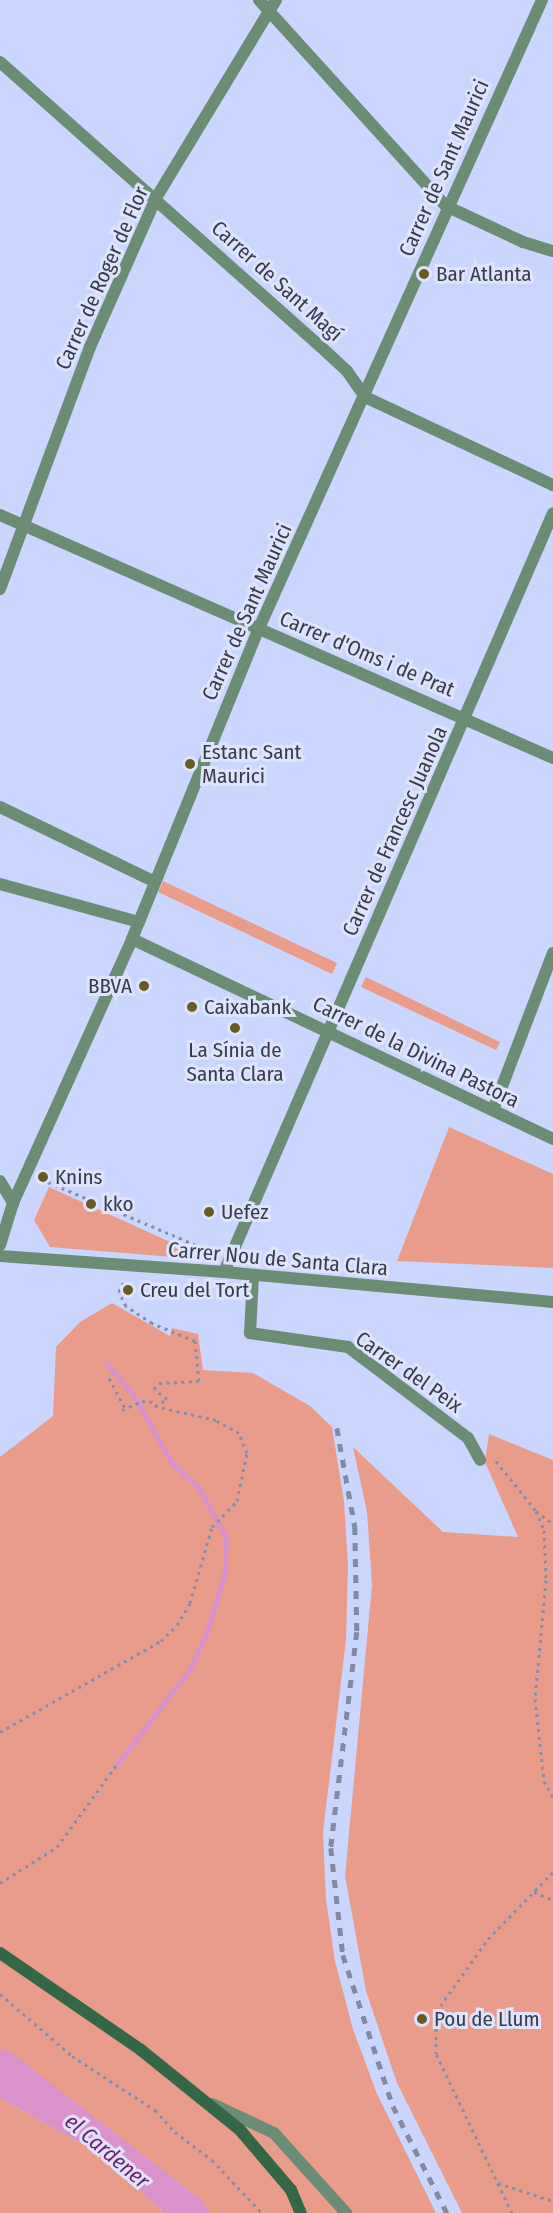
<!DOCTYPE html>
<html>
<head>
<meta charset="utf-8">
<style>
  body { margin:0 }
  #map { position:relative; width:553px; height:2213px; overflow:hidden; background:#cbd6fe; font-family:"Fira Sans Condensed",sans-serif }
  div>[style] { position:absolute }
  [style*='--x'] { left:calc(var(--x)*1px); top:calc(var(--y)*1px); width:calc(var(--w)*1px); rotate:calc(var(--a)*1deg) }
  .green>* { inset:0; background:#e99c8a }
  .water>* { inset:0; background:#d992cc }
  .stream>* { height:5px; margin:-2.5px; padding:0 2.5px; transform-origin:2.5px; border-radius:2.5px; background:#d992cc }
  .path>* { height:3px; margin-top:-1.5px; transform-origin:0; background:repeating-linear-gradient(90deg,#868eab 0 3px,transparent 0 7.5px) }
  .minor>* { height:12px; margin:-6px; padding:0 6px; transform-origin:6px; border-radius:6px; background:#6b8c75 }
  .secondary>* { height:12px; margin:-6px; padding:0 6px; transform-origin:6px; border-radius:6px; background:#346746 }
  .rail>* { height:4.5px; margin-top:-2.25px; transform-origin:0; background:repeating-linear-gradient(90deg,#828aa6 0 8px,transparent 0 16px) }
  .dots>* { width:16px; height:16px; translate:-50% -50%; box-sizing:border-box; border:3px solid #dde4fc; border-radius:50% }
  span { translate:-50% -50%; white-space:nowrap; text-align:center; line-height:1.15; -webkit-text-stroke:6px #dde4fc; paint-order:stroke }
  .street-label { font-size:21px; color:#373b4b }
  .poi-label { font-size:21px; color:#373b4b }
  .left { translate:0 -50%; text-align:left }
  .right { translate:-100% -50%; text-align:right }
  .water-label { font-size:22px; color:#711e67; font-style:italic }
</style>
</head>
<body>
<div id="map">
  <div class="green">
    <i style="clip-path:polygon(163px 881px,337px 963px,332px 974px,158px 892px)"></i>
    <i style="clip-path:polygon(366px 977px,500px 1042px,496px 1050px,361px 987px)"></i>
    <i style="clip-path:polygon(449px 1127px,553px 1174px,553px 1268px,397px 1261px)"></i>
    <i style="clip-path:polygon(49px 1187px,210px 1260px,50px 1247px,34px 1220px)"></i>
    <i style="clip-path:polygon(112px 1303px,170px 1336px,172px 1328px,198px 1334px,203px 1370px,253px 1373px,310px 1406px,332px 1427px,344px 1501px,348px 1566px,346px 1640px,323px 1833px,326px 1899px,335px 1961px,353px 2029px,377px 2094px,436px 2213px,210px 2213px,201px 2200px,0 2049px,0 1457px,53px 1416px,56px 1347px,80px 1322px)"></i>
    <i style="clip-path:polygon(489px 1434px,553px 1460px,553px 2213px,462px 2213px,397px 2083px,366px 1991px,345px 1876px,372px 1585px,367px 1512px,353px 1447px,443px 1532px,518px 1537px,485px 1462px)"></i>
    <i style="clip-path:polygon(0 2098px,95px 2151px,165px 2213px,0 2213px)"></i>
  </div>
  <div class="water">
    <i style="clip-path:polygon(0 2049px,9px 2051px,201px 2200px,210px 2213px,165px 2213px,95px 2151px,0 2098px)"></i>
  </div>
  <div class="stream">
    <i style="--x:106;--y:1363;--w:43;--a:49.7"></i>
    <i style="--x:134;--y:1396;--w:76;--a:60.7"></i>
    <i style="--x:171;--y:1462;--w:37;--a:43"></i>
    <i style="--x:198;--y:1487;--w:57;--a:60.8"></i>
    <i style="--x:226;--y:1537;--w:36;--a:92"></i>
    <i style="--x:225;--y:1573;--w:64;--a:107.3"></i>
    <i style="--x:206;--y:1634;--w:38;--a:115"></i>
    <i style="--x:190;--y:1669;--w:120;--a:127.5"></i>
  </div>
  <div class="path">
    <i style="--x:41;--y:1179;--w:191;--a:23.1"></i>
    <i style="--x:109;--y:1378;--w:34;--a:62"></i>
    <i style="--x:122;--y:1410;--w:22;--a:-24"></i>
    <i style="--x:142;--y:1401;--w:13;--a:4"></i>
    <i style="--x:496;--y:1461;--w:64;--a:51.3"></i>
    <i style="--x:536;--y:1511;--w:21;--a:37"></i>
    <i style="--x:536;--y:1511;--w:21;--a:67"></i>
    <i style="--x:544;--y:1530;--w:50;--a:87.7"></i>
    <i style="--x:546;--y:1580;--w:120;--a:95.3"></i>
    <i style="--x:535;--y:1699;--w:82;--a:83.7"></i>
    <i style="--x:544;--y:1781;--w:18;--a:61"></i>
    <i style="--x:0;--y:1732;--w:185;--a:-29.5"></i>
    <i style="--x:161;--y:1641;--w:23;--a:-45"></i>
    <i style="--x:177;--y:1625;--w:26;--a:-59"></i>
    <i style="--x:190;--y:1603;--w:79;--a:-73.9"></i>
    <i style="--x:212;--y:1527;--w:36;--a:-46"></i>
    <i style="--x:237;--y:1501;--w:49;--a:-78.2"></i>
    <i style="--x:247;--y:1453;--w:22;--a:-112"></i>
    <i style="--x:239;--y:1433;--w:26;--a:-151"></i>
    <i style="--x:216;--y:1420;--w:63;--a:-167.1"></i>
    <i style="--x:155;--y:1406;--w:14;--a:-30"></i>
    <i style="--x:167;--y:1399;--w:16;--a:-142"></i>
    <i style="--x:154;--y:1389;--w:8;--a:-50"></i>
    <i style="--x:159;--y:1383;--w:40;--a:-2.9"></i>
    <i style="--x:199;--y:1381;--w:40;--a:-95.7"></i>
    <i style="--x:195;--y:1341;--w:47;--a:-157.3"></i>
    <i style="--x:152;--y:1323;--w:31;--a:-147"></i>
    <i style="--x:126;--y:1306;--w:16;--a:-117"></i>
    <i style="--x:119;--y:1292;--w:12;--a:-66"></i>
    <i style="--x:0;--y:1883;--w:67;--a:-32.3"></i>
    <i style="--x:57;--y:1847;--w:102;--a:-54.1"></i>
    <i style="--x:534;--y:1892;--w:21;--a:23"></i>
    <i style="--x:0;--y:1994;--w:95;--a:40.7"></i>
    <i style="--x:72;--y:2056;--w:99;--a:33"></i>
    <i style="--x:155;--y:2110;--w:30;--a:48"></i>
    <i style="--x:175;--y:2132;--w:46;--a:37.1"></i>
    <i style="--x:212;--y:2160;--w:73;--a:46.7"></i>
    <i style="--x:498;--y:2183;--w:58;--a:18.1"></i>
    <i style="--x:512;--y:2213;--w:176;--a:-115.5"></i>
    <i style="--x:436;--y:2054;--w:42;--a:-90"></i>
    <i style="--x:436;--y:2012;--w:90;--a:-54.5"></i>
    <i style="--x:488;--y:1939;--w:93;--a:-45.9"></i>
  </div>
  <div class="minor">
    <i style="--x:259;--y:0;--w:278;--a:47.8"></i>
    <i style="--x:446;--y:206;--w:85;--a:25.1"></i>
    <i style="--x:523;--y:242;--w:31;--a:17"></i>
    <i style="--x:0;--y:62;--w:428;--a:41.6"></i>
    <i style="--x:320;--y:346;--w:37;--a:43"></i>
    <i style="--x:347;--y:371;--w:32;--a:55"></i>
    <i style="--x:365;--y:397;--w:208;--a:25.1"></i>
    <i style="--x:0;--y:515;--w:604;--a:23.72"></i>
    <i style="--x:0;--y:589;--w:258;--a:-69.6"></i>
    <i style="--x:90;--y:347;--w:163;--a:-66.1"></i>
    <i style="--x:156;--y:198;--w:232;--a:-58.8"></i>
    <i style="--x:0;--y:807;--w:172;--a:25.8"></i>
    <i style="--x:0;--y:884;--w:144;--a:15.3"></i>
    <i style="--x:132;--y:939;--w:466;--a:25.4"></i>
    <i style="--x:493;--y:1110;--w:168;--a:-69.1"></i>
    <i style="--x:0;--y:1181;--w:26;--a:59"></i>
    <i style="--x:0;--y:1245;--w:44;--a:-72.8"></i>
    <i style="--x:13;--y:1203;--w:290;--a:-65.7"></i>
    <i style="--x:132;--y:939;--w:336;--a:-67.8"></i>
    <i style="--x:259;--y:628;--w:689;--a:-65.74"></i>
    <i style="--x:0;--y:1256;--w:225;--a:4.1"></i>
    <i style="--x:224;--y:1272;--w:330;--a:5.2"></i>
    <i style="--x:224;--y:1272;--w:827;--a:-66.56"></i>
    <i style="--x:253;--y:1276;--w:57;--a:93"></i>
    <i style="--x:250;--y:1333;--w:99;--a:8.1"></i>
    <i style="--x:348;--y:1347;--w:151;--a:37.2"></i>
    <i style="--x:468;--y:1438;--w:25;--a:61"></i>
    <i style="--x:212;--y:2104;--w:68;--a:25.1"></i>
    <i style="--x:274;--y:2133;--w:108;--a:48"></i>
  </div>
  <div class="secondary">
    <i style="--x:0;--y:1953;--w:171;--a:34.5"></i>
    <i style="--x:141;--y:2050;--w:127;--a:38.9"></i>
    <i style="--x:240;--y:2130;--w:79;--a:49.6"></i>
    <i style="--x:291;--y:2190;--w:25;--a:67"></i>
  </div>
  <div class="rail">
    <i style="--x:337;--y:1428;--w:101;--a:79.7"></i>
    <i style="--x:355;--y:1527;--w:105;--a:88.9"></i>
    <i style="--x:357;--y:1632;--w:218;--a:96.9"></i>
    <i style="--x:331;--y:1848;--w:108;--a:83.6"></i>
    <i style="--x:343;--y:1955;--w:159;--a:71.7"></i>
    <i style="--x:393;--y:2106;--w:120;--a:63.2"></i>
  </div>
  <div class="dots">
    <i style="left:424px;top:274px;background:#685a27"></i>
    <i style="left:190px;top:764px;background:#685a27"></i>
    <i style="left:144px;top:986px;background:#685a27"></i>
    <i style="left:192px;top:1007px;background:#685a27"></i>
    <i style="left:235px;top:1028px;background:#685a27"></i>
    <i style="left:43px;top:1177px;background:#685a27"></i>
    <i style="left:91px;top:1204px;background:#685a27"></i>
    <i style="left:209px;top:1212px;background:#685a27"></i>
    <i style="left:128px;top:1290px;background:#685a27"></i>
    <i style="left:422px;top:2019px;background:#685a27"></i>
  </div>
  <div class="street-label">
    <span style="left:444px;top:168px;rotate:-66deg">Carrer de Sant Maurici</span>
    <span style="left:102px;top:278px;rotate:-66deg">Carrer de Roger de Flor</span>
    <span style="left:277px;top:281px;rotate:42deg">Carrer de Sant Magí</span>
    <span style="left:247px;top:612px;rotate:-66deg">Carrer de Sant Maurici</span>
    <span style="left:367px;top:654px;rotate:23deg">Carrer d'Oms i de Prat</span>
    <span style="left:395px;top:831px;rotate:-66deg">Carrer de Francesc Juanola</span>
    <span style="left:416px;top:1052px;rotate:26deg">Carrer de la Divina Pastora</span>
    <span style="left:278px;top:1259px;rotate:5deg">Carrer Nou de Santa Clara</span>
    <span style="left:409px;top:1372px;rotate:35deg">Carrer del Peix</span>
  </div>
  <div class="poi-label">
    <span class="left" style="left:436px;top:274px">Bar Atlanta</span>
    <span class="left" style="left:202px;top:764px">Estanc Sant<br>Maurici</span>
    <span class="right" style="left:132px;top:986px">BBVA</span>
    <span class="left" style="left:204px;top:1007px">Caixabank</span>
    <span style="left:235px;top:1062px">La Sínia de<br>Santa Clara</span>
    <span class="left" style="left:55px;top:1177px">Knins</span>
    <span class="left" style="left:103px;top:1204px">kko</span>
    <span class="left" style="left:221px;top:1212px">Uefez</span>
    <span class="left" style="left:140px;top:1290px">Creu del Tort</span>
    <span class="left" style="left:434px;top:2019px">Pou de Llum</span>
  </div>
  <div class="water-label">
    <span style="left:107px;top:2151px;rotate:40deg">el Cardener</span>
  </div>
</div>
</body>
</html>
